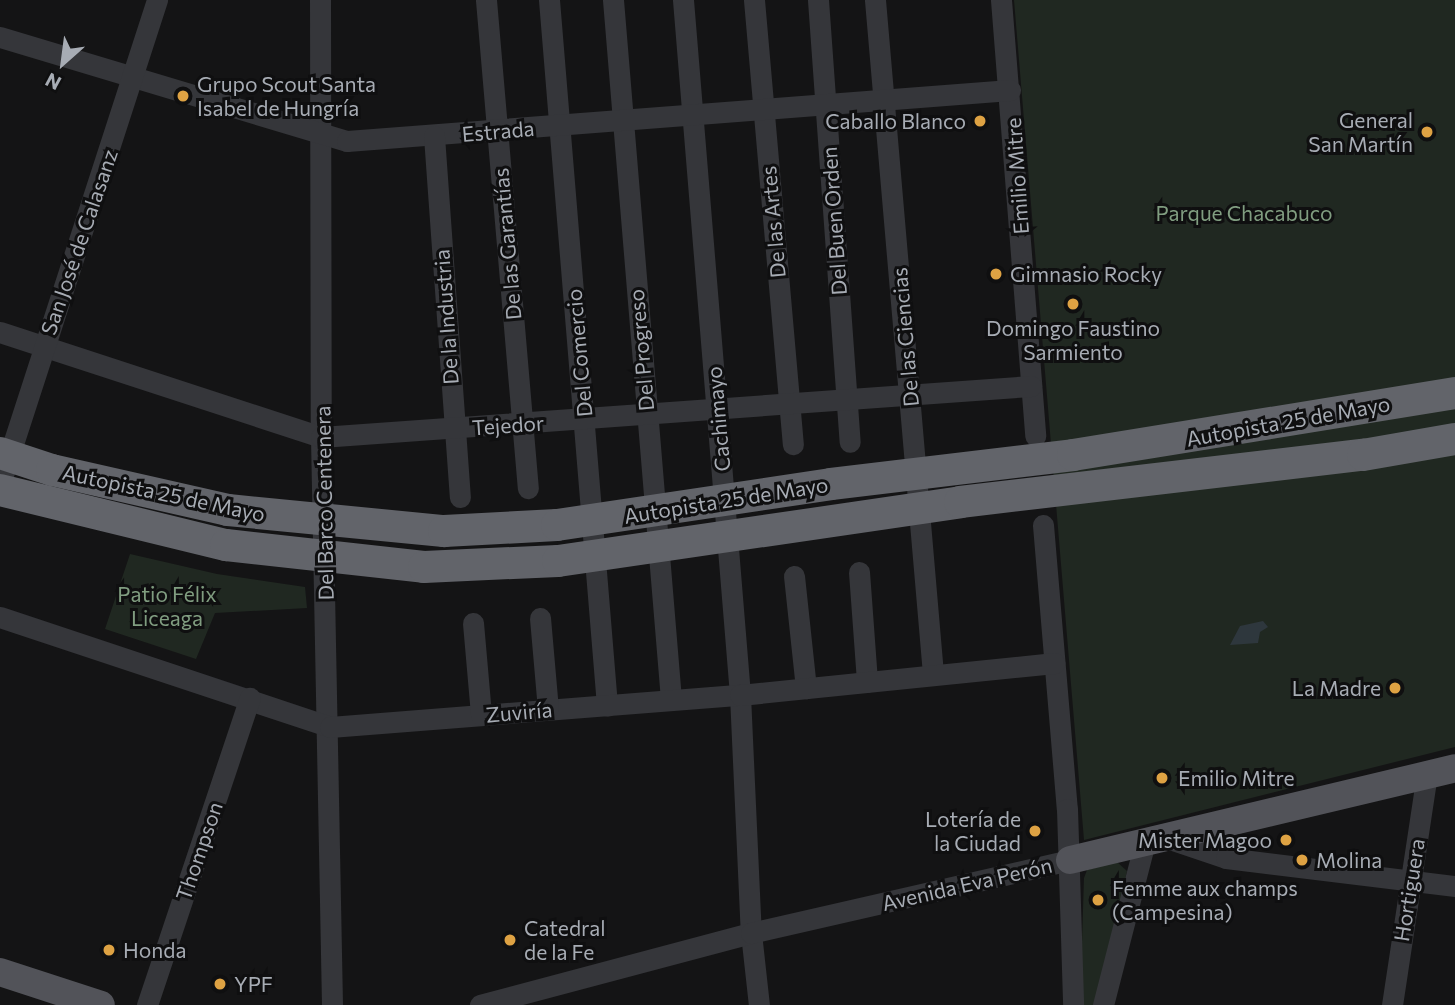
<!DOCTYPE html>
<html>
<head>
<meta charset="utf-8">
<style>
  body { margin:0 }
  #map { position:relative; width:1455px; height:1005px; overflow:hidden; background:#141415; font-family:Commissioner,sans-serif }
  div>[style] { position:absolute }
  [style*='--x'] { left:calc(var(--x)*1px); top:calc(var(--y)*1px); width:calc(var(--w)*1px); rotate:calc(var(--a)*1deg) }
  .green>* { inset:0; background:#202821 }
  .water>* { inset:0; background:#2e373d }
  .minor>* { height:21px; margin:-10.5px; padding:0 10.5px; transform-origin:10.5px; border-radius:10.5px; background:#35363a }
  .major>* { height:28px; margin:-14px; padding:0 14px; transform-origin:14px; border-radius:14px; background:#525359 }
  .highway>* { height:32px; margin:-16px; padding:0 16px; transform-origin:16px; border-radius:16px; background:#62646a }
  .dots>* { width:19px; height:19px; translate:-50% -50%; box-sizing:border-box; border:4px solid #0f0f10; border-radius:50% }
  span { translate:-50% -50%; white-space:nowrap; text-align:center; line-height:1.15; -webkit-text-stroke:6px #0f0f10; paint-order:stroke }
  .poi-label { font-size:21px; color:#a7acb4 }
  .left { translate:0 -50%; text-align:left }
  .right { translate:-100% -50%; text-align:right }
  .street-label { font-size:21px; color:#a7acb4 }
  .park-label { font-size:21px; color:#809d80 }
  .north { position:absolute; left:28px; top:28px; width:70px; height:70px; -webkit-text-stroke:5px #0f0f10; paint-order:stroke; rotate:208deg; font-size:19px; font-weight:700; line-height:28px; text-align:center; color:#a7acb4 }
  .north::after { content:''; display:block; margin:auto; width:24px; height:32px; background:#a7acb4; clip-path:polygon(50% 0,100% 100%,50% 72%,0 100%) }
</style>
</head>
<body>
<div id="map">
  <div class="green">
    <i style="clip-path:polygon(1014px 0,1455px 0,1455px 747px,1084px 840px)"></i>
    <i style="clip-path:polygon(130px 554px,217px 574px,305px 587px,307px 608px,215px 613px,196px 659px,105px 629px)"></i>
    <i style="clip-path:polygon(1117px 862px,1127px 871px,1098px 1005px,1080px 1005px,1084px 878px,1087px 870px)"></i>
  </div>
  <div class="water">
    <i style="clip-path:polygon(1263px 621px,1268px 627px,1260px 632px,1258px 643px,1230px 645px,1240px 626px)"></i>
  </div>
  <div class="minor">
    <i style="--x:320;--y:0;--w:437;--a:89.9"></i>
    <i style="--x:321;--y:437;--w:568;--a:88.89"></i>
    <i style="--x:486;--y:0;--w:490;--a:85.1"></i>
    <i style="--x:549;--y:0;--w:708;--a:85.3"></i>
    <i style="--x:613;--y:0;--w:702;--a:85.26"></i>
    <i style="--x:683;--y:0;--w:697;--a:85.31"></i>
    <i style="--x:740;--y:695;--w:238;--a:87.4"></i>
    <i style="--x:751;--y:933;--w:72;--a:83.7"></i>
    <i style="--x:754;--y:0;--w:446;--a:85"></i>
    <i style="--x:818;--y:0;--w:443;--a:85.9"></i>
    <i style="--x:875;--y:0;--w:676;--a:85.08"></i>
    <i style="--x:1001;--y:0;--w:437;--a:85.5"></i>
    <i style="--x:0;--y:37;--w:362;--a:16.7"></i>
    <i style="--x:347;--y:141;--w:665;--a:-4.4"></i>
    <i style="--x:434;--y:136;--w:362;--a:85.9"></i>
    <i style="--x:0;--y:332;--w:338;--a:18.1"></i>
    <i style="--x:321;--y:437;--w:712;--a:-4.11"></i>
    <i style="--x:0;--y:484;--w:509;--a:-72.03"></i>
    <i style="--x:1043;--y:525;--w:285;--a:85.2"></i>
    <i style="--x:1067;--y:809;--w:196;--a:88.2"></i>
    <i style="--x:859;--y:572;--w:110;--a:85.8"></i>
    <i style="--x:794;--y:576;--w:113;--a:83.9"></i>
    <i style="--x:0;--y:617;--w:348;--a:18.4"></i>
    <i style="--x:330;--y:727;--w:411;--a:-4.5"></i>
    <i style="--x:740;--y:695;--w:316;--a:-5.8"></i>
    <i style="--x:540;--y:618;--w:91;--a:85"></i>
    <i style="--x:473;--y:623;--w:92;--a:85"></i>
    <i style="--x:1164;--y:837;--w:65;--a:18.7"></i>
    <i style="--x:1226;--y:858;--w:231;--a:7"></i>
    <i style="--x:147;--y:1005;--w:324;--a:-71.5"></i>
    <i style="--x:480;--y:1005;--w:280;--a:-14.9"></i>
    <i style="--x:751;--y:933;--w:327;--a:-12.9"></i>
    <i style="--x:1103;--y:1005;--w:169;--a:-75.6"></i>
    <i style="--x:1392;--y:1005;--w:234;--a:-81.4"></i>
  </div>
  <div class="major">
    <i style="--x:1070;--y:860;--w:396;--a:-13.4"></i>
    <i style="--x:0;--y:972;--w:106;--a:18.1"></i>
  </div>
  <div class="highway">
    <i style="--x:0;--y:453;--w:55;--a:18.1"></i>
    <i style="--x:52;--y:470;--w:180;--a:12.8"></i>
    <i style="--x:228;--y:510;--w:217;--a:5.6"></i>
    <i style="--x:444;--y:531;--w:113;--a:-3"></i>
    <i style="--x:557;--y:525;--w:277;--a:-8.5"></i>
    <i style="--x:831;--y:484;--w:244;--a:-6.8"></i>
    <i style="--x:1073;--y:455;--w:387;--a:-9.2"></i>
    <i style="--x:0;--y:490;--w:233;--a:13.7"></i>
    <i style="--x:226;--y:545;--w:199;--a:6.3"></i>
    <i style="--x:424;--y:567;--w:134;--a:-2.6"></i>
    <i style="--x:558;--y:561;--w:406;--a:-8.3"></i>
    <i style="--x:960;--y:502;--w:406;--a:-6.7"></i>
    <i style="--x:1363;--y:455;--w:93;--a:-9.9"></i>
  </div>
  <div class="dots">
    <i style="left:183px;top:96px;background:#dea243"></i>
    <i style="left:980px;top:121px;background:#dea243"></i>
    <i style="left:1427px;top:132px;background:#dea243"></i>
    <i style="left:996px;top:274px;background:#dea243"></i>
    <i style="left:1073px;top:304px;background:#dea243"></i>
    <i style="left:1395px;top:688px;background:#dea243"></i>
    <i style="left:1162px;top:778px;background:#dea243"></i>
    <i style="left:1035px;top:831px;background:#dea243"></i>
    <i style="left:1286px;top:840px;background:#dea243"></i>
    <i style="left:1302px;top:860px;background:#dea243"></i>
    <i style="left:1098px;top:900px;background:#dea243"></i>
    <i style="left:510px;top:940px;background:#dea243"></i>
    <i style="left:109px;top:950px;background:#dea243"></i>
    <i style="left:220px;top:984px;background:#dea243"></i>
  </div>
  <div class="poi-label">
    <span class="left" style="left:197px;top:96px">Grupo Scout Santa<br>Isabel de Hungría</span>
    <span class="right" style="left:1413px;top:132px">General<br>San Martín</span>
    <span class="right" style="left:966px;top:121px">Caballo Blanco</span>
    <span class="left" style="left:1010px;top:274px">Gimnasio Rocky</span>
    <span style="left:1073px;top:340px">Domingo Faustino<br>Sarmiento</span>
    <span class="right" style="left:1381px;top:688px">La Madre</span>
    <span class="left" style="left:1178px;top:778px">Emilio Mitre</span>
    <span class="right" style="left:1021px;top:831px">Lotería de<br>la Ciudad</span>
    <span class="right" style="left:1272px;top:840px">Mister Magoo</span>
    <span class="left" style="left:1316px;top:860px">Molina</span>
    <span class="left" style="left:1112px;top:900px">Femme aux champs<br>(Campesina)</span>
    <span class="left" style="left:524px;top:940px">Catedral<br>de la Fe</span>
    <span class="left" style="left:123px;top:950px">Honda</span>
    <span class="left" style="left:234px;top:984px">YPF</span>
  </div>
  <div class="street-label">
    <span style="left:498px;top:131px;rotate:-5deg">Estrada</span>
    <span style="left:1017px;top:176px;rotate:-94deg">Emilio Mitre</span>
    <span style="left:834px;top:221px;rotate:-94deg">Del Buen Orden</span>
    <span style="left:773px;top:222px;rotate:-95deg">De las Artes</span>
    <span style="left:79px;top:242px;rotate:-71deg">San José de Calasanz</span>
    <span style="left:507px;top:244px;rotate:-95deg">De las Garantías</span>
    <span style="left:446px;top:317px;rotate:-94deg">De la Industria</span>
    <span style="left:905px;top:337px;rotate:-95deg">De las Ciencias</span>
    <span style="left:641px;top:350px;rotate:-95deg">Del Progreso</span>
    <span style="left:579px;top:353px;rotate:-95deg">Del Comercio</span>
    <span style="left:718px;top:419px;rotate:-95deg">Cachimayo</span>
    <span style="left:1288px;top:421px;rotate:-10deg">Autopista 25 de Mayo</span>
    <span style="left:508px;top:425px;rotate:-4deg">Tejedor</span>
    <span style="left:164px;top:493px;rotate:12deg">Autopista 25 de Mayo</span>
    <span style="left:726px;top:500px;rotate:-9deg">Autopista 25 de Mayo</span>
    <span style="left:324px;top:503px;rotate:-91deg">Del Barco Centenera</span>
    <span style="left:519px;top:712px;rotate:-5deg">Zuviría</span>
    <span style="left:199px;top:851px;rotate:-71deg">Thompson</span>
    <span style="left:967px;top:884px;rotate:-13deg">Avenida Eva Perón</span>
    <span style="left:1409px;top:890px;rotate:-81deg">Hortiguera</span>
  </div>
  <div class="park-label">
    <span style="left:1244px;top:213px">Parque Chacabuco</span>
    <span style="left:167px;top:606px">Patio Félix<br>Liceaga</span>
  </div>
  <div class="north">N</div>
</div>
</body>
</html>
